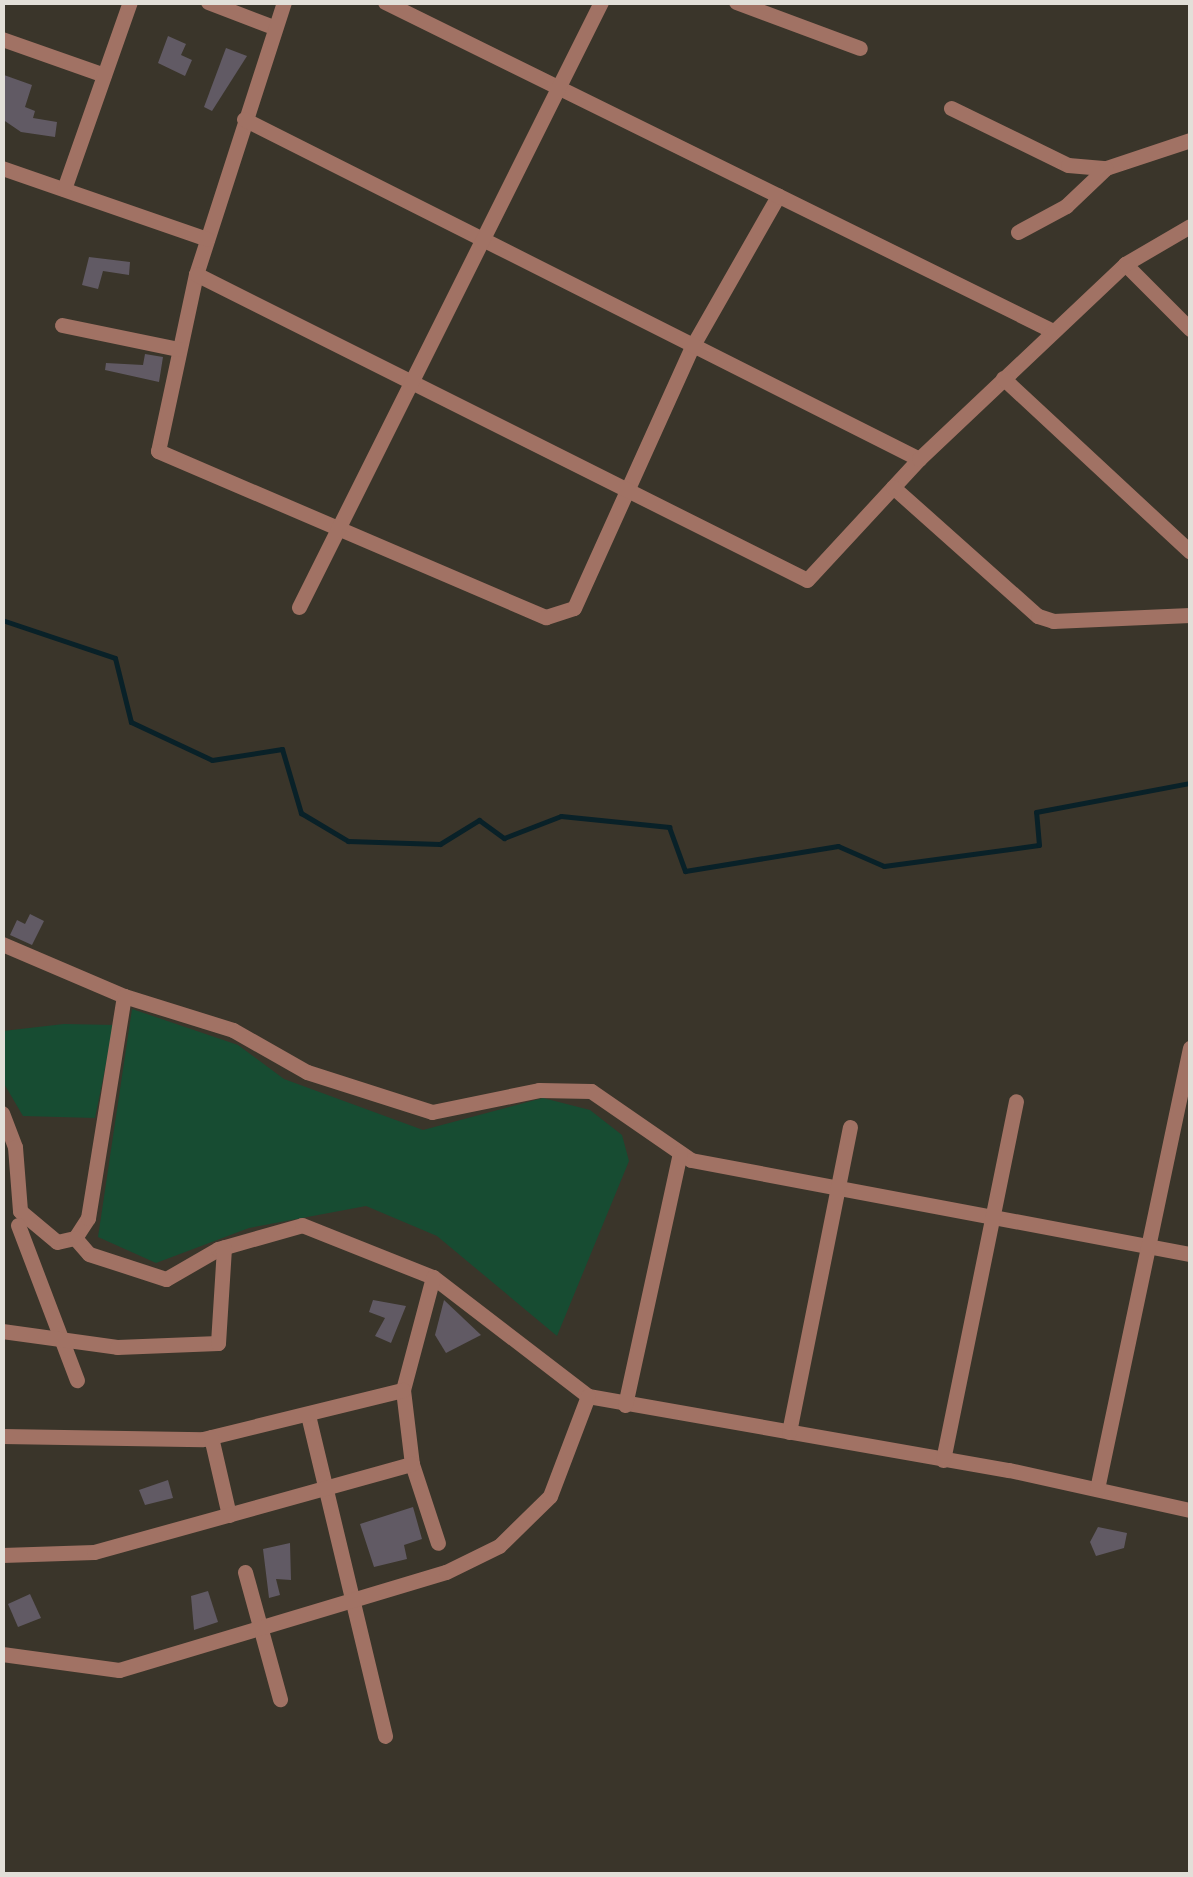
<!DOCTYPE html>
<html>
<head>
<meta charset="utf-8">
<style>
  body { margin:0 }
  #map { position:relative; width:1193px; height:1877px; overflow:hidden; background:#3a352a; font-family:"Roboto Condensed",sans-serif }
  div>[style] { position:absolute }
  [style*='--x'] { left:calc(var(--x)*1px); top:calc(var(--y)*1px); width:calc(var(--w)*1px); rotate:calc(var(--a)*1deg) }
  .green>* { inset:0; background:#174c32 }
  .stream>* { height:5px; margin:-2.5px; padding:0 2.5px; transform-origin:2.5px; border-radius:2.5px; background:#092128 }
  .building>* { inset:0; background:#615a64 }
  .minor>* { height:15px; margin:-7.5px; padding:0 7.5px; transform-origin:7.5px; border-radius:7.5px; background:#a17264 }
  span { translate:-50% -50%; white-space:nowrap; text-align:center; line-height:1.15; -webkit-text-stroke:8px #1f1d18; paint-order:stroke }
  .frame { position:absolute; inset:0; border:5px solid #e2dfd8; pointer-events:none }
</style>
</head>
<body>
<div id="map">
  <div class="green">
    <i style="clip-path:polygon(132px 1009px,238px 1045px,284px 1079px,423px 1130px,543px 1098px,590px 1110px,622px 1135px,629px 1161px,557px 1336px,437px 1236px,366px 1206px,249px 1228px,156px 1263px,98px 1237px)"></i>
    <i style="clip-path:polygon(64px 1024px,114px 1025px,95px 1118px,23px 1116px,3px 1082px,3px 1031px)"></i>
  </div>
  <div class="stream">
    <i style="--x:2;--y:620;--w:119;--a:18.6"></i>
    <i style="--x:115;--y:658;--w:66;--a:76"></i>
    <i style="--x:131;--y:722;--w:89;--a:25.1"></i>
    <i style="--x:212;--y:760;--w:71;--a:-8.9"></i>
    <i style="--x:282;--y:749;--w:67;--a:73.5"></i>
    <i style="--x:301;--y:813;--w:55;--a:30.8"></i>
    <i style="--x:348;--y:841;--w:92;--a:1.9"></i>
    <i style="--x:440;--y:844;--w:46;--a:-31.6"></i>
    <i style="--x:479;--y:820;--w:31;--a:36"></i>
    <i style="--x:504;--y:838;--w:61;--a:-21.1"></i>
    <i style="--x:561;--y:816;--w:109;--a:5.8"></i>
    <i style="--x:669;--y:827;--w:47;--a:70"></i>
    <i style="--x:685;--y:871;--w:155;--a:-9.3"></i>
    <i style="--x:838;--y:846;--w:50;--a:23.5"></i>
    <i style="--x:884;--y:866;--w:156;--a:-7.7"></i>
    <i style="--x:1039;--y:845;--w:33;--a:-95"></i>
    <i style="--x:1036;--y:812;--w:157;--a:-10.7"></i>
  </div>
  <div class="building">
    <i style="clip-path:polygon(168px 36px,186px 44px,181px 55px,192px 60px,185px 76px,158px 63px)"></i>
    <i style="clip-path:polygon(226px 48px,247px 56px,212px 111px,204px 107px)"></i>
    <i style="clip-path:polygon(4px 75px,32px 85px,25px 107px,35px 111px,33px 118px,57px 122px,55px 137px,21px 132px,2px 119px)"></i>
    <i style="clip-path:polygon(89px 257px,130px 262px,129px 275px,103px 271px,98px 289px,82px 285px)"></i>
    <i style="clip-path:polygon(145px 354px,163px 357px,159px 382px,105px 370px,106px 363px,143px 365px)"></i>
    <i style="clip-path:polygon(30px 914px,44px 921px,32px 945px,10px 935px,17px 920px,25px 924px)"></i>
    <i style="clip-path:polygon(373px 1300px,406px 1306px,391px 1343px,375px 1336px,385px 1318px,369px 1312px)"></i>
    <i style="clip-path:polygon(444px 1300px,481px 1335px,446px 1353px,435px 1335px)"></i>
    <i style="clip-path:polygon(168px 1480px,173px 1498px,145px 1505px,139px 1490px)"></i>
    <i style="clip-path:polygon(413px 1507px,422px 1539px,404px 1545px,407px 1559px,374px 1567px,360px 1524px)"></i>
    <i style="clip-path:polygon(1098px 1527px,1127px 1533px,1124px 1548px,1096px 1556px,1090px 1542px)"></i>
    <i style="clip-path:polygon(290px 1543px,291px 1580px,276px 1579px,280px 1595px,269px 1598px,263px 1549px)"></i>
    <i style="clip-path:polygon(208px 1591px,218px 1622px,194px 1630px,191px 1596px)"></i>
    <i style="clip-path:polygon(30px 1594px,41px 1618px,18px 1627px,8px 1604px)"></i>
  </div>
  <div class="minor">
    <i style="--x:208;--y:2;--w:70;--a:21"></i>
    <i style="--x:284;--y:2;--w:286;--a:107.9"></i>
    <i style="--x:196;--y:274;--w:181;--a:102.1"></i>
    <i style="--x:158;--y:451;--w:422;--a:23.2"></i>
    <i style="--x:546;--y:617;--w:29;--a:-18"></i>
    <i style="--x:574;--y:608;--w:289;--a:-65.7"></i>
    <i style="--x:693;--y:345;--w:172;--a:-60.3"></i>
    <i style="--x:385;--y:2;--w:745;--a:26.22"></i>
    <i style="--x:736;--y:2;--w:132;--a:20.4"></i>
    <i style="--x:2;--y:39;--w:108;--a:19.4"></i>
    <i style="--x:951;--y:108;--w:130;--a:26"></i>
    <i style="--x:1068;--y:165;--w:38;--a:5"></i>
    <i style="--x:1106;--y:168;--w:89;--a:-18.4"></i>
    <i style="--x:244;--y:119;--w:756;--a:26.73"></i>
    <i style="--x:2;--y:168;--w:217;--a:19.1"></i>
    <i style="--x:64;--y:189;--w:198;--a:-70.6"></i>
    <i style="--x:1018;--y:232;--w:55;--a:-28.4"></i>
    <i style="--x:1066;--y:206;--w:55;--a:-43.5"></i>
    <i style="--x:1125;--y:264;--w:92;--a:45"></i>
    <i style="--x:196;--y:274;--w:683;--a:26.6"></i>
    <i style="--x:807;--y:580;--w:165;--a:-47.2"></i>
    <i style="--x:919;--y:459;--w:284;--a:-43.4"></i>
    <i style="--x:1125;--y:264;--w:75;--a:-30.3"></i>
    <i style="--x:62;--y:325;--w:118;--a:11.7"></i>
    <i style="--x:1003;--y:378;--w:255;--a:42.9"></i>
    <i style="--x:893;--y:487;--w:194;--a:41.7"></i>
    <i style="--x:1038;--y:616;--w:16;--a:18"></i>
    <i style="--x:1053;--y:621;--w:137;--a:-2.5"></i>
    <i style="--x:299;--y:607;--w:676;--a:-63.47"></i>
    <i style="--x:2;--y:944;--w:133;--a:23.1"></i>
    <i style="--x:124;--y:996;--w:114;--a:17.3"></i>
    <i style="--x:233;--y:1030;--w:85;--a:29.6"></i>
    <i style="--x:307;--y:1072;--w:131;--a:17.7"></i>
    <i style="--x:432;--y:1112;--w:109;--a:-11.6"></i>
    <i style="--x:539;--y:1090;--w:52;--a:1.1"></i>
    <i style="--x:591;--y:1091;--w:121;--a:34.6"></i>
    <i style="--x:691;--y:1160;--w:508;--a:10.67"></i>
    <i style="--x:2;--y:1113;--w:36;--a:69"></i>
    <i style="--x:15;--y:1147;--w:64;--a:85.5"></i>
    <i style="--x:20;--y:1211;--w:48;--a:40"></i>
    <i style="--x:57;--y:1242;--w:18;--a:-13"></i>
    <i style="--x:75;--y:1238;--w:24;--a:-57"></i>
    <i style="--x:88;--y:1218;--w:225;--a:-80.8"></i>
    <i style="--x:18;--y:1225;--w:166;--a:69.2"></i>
    <i style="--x:75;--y:1238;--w:21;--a:49"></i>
    <i style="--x:89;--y:1254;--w:81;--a:18"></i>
    <i style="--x:166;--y:1279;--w:60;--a:-30"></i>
    <i style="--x:218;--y:1249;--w:87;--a:-15.9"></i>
    <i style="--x:302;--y:1225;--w:141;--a:21.7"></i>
    <i style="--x:433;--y:1277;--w:195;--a:37.5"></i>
    <i style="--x:588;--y:1396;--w:427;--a:10"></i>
    <i style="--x:1009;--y:1470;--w:185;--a:12.5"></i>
    <i style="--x:433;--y:1277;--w:117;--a:104.9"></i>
    <i style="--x:403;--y:1390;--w:75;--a:83.1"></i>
    <i style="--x:412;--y:1464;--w:83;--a:71.8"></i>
    <i style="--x:2;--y:1331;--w:116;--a:7.9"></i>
    <i style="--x:117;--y:1347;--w:101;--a:-2.3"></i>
    <i style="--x:218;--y:1343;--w:96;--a:-86.4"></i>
    <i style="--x:625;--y:1405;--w:258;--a:-77.7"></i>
    <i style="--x:308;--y:1415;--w:330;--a:76.5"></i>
    <i style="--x:789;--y:1432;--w:311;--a:-78.7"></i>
    <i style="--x:2;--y:1436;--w:201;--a:0.9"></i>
    <i style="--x:203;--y:1439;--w:206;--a:-13.8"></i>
    <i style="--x:211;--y:1437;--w:80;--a:77"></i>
    <i style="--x:943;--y:1460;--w:366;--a:-78.5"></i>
    <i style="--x:1097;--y:1489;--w:451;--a:-78.1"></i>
    <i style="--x:2;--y:1555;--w:92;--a:-1.9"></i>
    <i style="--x:94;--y:1552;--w:330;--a:-15.5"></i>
    <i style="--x:245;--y:1572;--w:132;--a:74.6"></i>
    <i style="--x:2;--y:1654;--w:118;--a:7.8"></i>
    <i style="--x:119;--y:1670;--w:341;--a:-16.7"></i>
    <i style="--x:446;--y:1572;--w:59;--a:-26.1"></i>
    <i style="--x:499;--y:1546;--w:71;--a:-44.4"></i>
    <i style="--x:550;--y:1496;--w:107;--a:-69.2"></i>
  </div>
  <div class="frame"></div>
</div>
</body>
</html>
